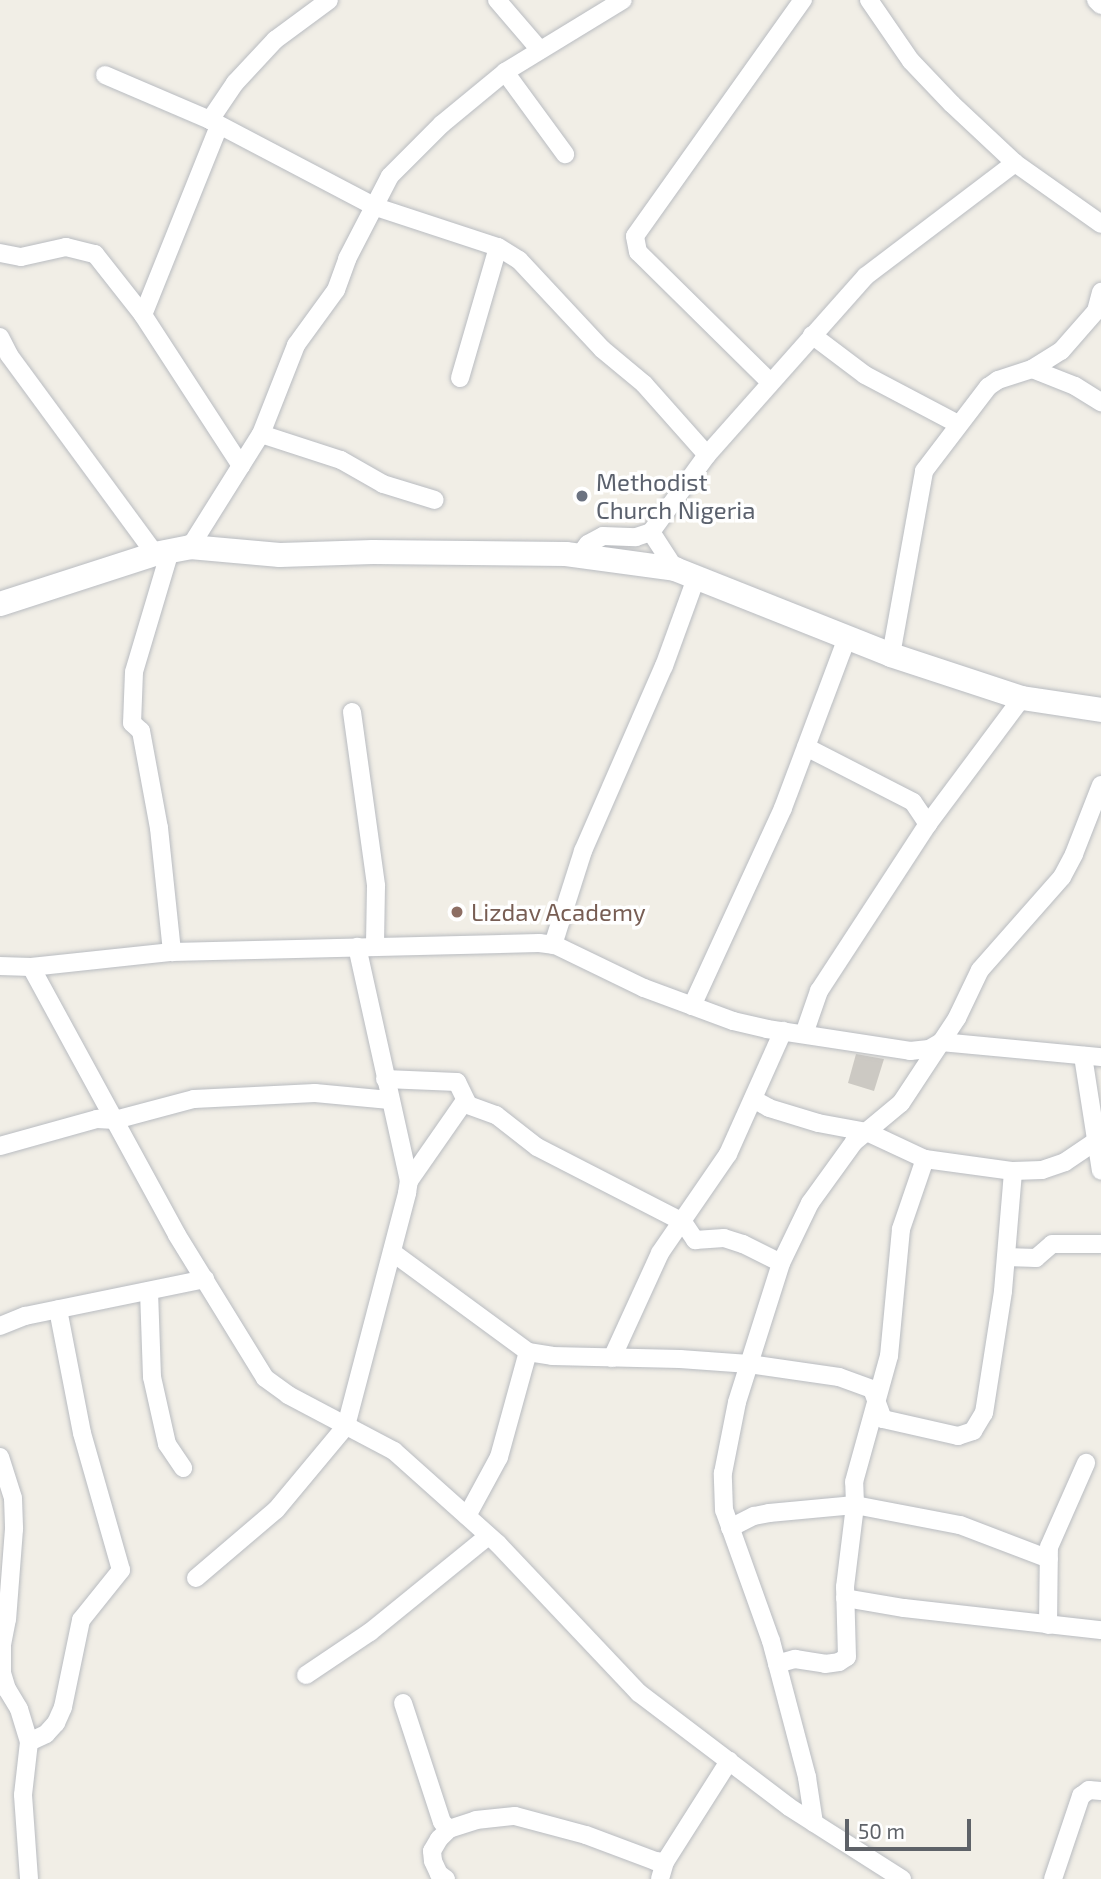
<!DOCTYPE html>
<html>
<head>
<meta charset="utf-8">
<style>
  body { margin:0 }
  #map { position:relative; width:1101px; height:1879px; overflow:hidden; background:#f1eee6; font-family:"Exo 2",sans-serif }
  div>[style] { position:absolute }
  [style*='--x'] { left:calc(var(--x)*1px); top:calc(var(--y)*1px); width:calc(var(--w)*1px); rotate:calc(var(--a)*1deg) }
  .building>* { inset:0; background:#ccc9c3 }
  .roads { filter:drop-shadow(0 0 2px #b9bcc1) drop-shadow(0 0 2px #b9bcc1) }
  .street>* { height:18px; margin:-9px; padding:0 9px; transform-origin:9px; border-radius:9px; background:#fff }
  .secondary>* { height:24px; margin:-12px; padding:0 12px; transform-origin:12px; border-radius:12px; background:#fff }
  .dots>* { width:19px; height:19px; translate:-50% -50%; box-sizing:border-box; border:4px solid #fff; border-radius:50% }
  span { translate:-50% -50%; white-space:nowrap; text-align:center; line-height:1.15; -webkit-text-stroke:7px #fff; paint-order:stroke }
  .worship-label { font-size:24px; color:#5b616d }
  .left { translate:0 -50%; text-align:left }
  .education-label { font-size:24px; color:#785e54 }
  .scale { position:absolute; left:845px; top:1819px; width:126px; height:32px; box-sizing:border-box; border:4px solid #5e6268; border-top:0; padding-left:9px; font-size:21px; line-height:24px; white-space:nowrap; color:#5e6268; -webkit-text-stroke:5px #fff; paint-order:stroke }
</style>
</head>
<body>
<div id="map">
  <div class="building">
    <i style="clip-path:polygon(856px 1054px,884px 1059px,874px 1091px,848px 1083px)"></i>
  </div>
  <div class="roads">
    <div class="street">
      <i style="--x:497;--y:0;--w:66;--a:49.3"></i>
      <i style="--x:869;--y:0;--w:74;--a:55.5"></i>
      <i style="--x:911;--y:61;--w:59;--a:46.4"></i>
      <i style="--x:952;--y:104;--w:86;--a:43.1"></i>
      <i style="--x:1015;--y:163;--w:105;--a:35.3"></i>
      <i style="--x:1096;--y:0;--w:7;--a:45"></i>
      <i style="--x:505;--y:72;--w:102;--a:53.8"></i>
      <i style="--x:105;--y:75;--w:114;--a:23.2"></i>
      <i style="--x:210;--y:120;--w:187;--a:27.7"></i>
      <i style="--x:376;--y:207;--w:128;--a:18.2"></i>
      <i style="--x:498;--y:247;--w:25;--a:32"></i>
      <i style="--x:519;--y:260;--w:122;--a:47"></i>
      <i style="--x:602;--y:349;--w:55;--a:39.8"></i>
      <i style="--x:644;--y:384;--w:95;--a:48.4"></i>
      <i style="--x:210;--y:120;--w:45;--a:-56"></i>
      <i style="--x:235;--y:83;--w:59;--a:-47.1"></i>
      <i style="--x:275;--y:40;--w:67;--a:-36.5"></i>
      <i style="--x:0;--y:253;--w:21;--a:11"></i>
      <i style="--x:21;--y:257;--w:46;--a:-12.5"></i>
      <i style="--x:66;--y:247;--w:30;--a:14"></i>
      <i style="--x:95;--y:254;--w:78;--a:51.8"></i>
      <i style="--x:143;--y:315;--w:180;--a:57"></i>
      <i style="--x:143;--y:315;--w:204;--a:-68.1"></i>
      <i style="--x:812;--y:335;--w:66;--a:37"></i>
      <i style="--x:865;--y:375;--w:105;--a:27.8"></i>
      <i style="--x:0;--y:337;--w:20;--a:63"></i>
      <i style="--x:9;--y:355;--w:247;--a:53.7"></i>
      <i style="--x:1032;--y:369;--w:46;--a:21.6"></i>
      <i style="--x:1075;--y:386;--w:31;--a:32"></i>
      <i style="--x:460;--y:378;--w:136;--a:-73.8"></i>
      <i style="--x:770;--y:382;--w:185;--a:-135.4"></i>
      <i style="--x:638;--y:252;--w:16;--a:-101"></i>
      <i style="--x:635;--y:236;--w:290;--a:-54.6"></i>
      <i style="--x:261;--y:434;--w:84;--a:18"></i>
      <i style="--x:341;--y:460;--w:48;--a:29.7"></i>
      <i style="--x:383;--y:484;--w:54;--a:17.1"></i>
      <i style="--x:651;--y:532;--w:44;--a:57"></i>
      <i style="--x:190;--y:547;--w:133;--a:-57.9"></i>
      <i style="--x:261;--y:434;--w:96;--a:-68.5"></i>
      <i style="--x:296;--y:345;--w:68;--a:-54"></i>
      <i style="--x:336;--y:290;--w:33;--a:-70"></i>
      <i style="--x:347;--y:259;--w:93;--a:-62.6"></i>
      <i style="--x:390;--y:176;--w:74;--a:-45"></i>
      <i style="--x:442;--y:124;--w:82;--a:-39.5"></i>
      <i style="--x:505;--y:72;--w:138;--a:-31.4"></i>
      <i style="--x:170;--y:551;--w:126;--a:106.6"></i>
      <i style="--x:134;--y:672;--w:51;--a:92.2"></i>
      <i style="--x:132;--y:723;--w:12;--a:42"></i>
      <i style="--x:141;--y:731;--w:99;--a:79.5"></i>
      <i style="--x:159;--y:828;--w:125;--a:84"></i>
      <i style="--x:579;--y:556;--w:15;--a:-53"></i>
      <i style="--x:588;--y:544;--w:17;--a:-28"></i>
      <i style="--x:603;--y:536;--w:33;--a:2"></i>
      <i style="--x:636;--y:537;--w:16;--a:-18"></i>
      <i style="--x:651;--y:532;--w:95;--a:-54"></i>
      <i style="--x:707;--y:455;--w:239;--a:-48.4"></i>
      <i style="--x:866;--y:276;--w:187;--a:-37.2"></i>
      <i style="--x:891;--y:655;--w:187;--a:-79.8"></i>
      <i style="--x:924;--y:471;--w:106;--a:-52.7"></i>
      <i style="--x:988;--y:387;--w:12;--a:-35"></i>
      <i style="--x:998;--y:380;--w:36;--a:-18"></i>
      <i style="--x:1032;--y:369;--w:34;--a:-32"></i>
      <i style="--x:1061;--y:351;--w:53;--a:-48.8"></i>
      <i style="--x:1096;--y:311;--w:20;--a:-75"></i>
      <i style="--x:352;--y:712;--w:176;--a:82.1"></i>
      <i style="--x:376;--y:886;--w:60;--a:91"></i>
      <i style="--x:806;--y:747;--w:120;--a:27.2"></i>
      <i style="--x:913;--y:802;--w:27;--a:56"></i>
      <i style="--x:553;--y:945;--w:99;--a:-72.3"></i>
      <i style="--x:583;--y:851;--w:202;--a:-66.4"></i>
      <i style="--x:664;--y:666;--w:94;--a:-70"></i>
      <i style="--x:0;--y:966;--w:31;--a:2"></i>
      <i style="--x:31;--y:967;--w:142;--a:-6.1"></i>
      <i style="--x:172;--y:952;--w:367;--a:-1.4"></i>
      <i style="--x:539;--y:943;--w:16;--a:7"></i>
      <i style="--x:555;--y:945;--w:99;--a:25.8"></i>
      <i style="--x:644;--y:988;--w:95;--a:20.3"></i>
      <i style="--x:733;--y:1021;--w:35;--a:13"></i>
      <i style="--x:767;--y:1029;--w:145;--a:8.7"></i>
      <i style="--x:910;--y:1051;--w:19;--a:-6"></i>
      <i style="--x:929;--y:1049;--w:14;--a:-30"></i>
      <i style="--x:941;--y:1042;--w:161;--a:5.4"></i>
      <i style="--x:31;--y:967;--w:305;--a:61.4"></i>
      <i style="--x:177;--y:1235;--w:168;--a:58.4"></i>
      <i style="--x:265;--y:1378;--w:29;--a:36"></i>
      <i style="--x:288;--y:1395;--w:120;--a:27.8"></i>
      <i style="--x:394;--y:1451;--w:140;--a:41.8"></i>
      <i style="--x:498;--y:1544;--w:205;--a:46.6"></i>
      <i style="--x:639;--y:1693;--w:188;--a:37.2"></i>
      <i style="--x:789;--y:1807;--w:134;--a:32.5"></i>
      <i style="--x:692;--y:1006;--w:218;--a:-65.3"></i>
      <i style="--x:783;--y:808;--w:182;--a:-69.4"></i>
      <i style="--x:804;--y:1034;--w:46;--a:-70.8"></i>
      <i style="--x:819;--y:991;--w:199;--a:-56.9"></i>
      <i style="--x:928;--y:824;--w:157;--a:-53.3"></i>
      <i style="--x:1083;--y:1056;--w:116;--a:81.1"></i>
      <i style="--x:385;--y:1079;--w:72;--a:2.4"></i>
      <i style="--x:457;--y:1082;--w:25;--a:64"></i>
      <i style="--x:468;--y:1105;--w:30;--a:20"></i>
      <i style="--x:496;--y:1115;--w:52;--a:38"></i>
      <i style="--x:537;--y:1147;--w:164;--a:27.2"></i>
      <i style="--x:683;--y:1222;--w:22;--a:56"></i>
      <i style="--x:695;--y:1240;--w:29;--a:-4"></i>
      <i style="--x:724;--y:1238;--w:20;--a:18"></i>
      <i style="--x:743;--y:1244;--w:42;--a:26.6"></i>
      <i style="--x:753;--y:1099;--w:18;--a:29"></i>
      <i style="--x:769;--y:1108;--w:51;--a:17"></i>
      <i style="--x:818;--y:1123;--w:50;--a:10.4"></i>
      <i style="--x:867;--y:1132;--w:64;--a:25"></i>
      <i style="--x:925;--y:1159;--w:89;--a:7.8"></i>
      <i style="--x:1013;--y:1171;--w:29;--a:-2"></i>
      <i style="--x:1042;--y:1170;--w:24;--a:-19"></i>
      <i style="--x:1065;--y:1162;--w:37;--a:-34"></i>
      <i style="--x:0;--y:1146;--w:101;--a:-15.6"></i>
      <i style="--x:97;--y:1119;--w:18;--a:3"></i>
      <i style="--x:115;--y:1120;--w:82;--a:-14.9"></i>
      <i style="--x:194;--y:1099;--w:121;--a:-2.8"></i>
      <i style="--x:315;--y:1093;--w:75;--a:5.3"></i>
      <i style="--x:409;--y:1181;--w:96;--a:-55.2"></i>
      <i style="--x:392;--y:1252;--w:169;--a:36.3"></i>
      <i style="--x:528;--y:1352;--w:24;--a:9"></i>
      <i style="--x:552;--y:1356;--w:128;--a:1.3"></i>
      <i style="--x:680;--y:1359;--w:69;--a:4.1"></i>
      <i style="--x:749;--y:1364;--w:91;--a:8.2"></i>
      <i style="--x:839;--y:1377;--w:35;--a:20"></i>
      <i style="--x:872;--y:1389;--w:32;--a:70"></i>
      <i style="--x:883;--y:1419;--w:77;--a:12.8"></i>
      <i style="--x:958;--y:1436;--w:16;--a:-18"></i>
      <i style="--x:973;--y:1431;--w:21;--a:-59"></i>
      <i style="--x:984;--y:1413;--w:123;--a:-81.1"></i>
      <i style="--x:1003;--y:1291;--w:120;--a:-85.2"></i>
      <i style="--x:1006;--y:1257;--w:30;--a:2"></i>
      <i style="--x:1036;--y:1258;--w:21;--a:-41"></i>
      <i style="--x:1052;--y:1244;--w:49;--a:0"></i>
      <i style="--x:149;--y:1291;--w:86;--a:88"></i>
      <i style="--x:152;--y:1377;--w:69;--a:77.4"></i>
      <i style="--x:167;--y:1444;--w:29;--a:56"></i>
      <i style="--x:0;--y:1326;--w:27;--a:-22"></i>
      <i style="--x:25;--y:1316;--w:184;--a:-11.6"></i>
      <i style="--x:612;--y:1358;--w:115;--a:-65.4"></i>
      <i style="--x:660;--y:1253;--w:120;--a:-55.5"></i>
      <i style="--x:728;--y:1154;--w:135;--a:-65.9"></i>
      <i style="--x:0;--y:1457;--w:43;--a:72.4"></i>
      <i style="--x:13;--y:1498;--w:31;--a:88"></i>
      <i style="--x:14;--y:1529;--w:90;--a:94.4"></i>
      <i style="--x:7;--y:1619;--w:25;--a:101"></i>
      <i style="--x:2;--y:1644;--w:29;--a:90"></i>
      <i style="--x:2;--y:1673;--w:17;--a:73"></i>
      <i style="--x:7;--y:1689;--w:23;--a:59"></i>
      <i style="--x:19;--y:1709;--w:34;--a:73"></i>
      <i style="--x:29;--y:1742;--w:53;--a:96.5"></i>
      <i style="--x:23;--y:1795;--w:84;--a:85.9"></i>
      <i style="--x:467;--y:1516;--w:67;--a:-61.5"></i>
      <i style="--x:499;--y:1457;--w:109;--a:-74.6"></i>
      <i style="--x:730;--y:1528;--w:27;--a:-27"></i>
      <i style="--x:754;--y:1516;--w:15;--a:-11"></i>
      <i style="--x:769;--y:1513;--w:86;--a:-5.3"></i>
      <i style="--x:855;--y:1505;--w:107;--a:10.8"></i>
      <i style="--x:960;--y:1525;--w:95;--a:20.9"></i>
      <i style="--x:196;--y:1578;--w:105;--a:-40.4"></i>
      <i style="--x:276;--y:1510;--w:109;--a:-50.2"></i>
      <i style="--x:346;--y:1426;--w:241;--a:-75.3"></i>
      <i style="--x:407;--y:1193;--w:12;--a:-81"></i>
      <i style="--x:409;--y:1181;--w:240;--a:-102.5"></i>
      <i style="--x:845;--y:1598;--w:60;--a:9.6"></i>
      <i style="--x:904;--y:1608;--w:198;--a:6.4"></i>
      <i style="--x:1048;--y:1625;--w:78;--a:-89.3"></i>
      <i style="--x:1049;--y:1547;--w:92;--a:-66.2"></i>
      <i style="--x:777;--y:1664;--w:19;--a:-16"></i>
      <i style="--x:795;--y:1659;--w:30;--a:9"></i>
      <i style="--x:825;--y:1664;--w:14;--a:-8"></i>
      <i style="--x:839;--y:1662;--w:9;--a:-32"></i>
      <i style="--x:847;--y:1657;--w:70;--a:-91.6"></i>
      <i style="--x:845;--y:1587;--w:83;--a:-83"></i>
      <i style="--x:855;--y:1505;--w:23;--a:-92"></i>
      <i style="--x:854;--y:1482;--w:131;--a:-74.5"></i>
      <i style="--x:889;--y:1356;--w:128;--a:-84.6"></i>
      <i style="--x:901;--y:1229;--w:74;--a:-71.1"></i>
      <i style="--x:306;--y:1675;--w:77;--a:-33.9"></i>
      <i style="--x:370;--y:1632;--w:152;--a:-39.1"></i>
      <i style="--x:403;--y:1703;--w:125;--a:71.9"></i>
      <i style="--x:442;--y:1822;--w:10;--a:45"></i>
      <i style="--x:29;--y:1742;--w:19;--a:-25"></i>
      <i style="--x:46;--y:1734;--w:15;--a:-48"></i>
      <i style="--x:56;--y:1723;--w:17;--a:-66"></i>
      <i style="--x:63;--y:1707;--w:89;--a:-78.3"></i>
      <i style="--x:81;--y:1620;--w:64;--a:-51.3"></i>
      <i style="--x:121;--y:1570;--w:142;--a:-105.9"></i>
      <i style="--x:82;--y:1433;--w:126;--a:-101"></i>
      <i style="--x:814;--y:1823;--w:47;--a:-98.7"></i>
      <i style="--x:807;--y:1777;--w:141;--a:-104.8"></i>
      <i style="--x:771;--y:1641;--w:139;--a:-109.7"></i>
      <i style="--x:724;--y:1510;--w:37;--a:-92"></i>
      <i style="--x:723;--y:1473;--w:72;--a:-78.8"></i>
      <i style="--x:737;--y:1402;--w:146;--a:-72.4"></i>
      <i style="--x:781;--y:1263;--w:67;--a:-64.2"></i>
      <i style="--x:810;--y:1203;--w:75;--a:-54.2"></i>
      <i style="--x:854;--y:1142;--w:61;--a:-39.7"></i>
      <i style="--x:901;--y:1103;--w:102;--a:-56.6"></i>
      <i style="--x:957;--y:1018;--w:53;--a:-64.4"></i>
      <i style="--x:980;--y:970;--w:124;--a:-48.6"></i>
      <i style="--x:1062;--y:877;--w:26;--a:-62"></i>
      <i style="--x:1074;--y:854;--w:74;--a:-68.6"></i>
      <i style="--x:446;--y:1879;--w:9;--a:-144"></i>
      <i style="--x:439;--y:1874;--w:14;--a:-115"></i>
      <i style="--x:433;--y:1861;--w:10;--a:-96"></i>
      <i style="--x:432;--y:1851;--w:14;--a:-60"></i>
      <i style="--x:439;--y:1839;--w:14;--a:-45"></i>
      <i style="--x:449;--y:1829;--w:28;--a:-18"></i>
      <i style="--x:476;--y:1820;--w:39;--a:-6"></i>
      <i style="--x:515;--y:1816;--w:73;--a:15"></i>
      <i style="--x:586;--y:1835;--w:74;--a:20.6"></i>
      <i style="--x:655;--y:1861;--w:10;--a:6"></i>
      <i style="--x:660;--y:1879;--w:18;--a:-74"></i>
      <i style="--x:665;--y:1862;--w:120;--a:-57.6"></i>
      <i style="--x:1053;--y:1879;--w:88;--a:-71.4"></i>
      <i style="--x:1081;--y:1796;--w:10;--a:-37"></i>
      <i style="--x:1089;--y:1790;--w:12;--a:5"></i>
    </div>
    <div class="secondary">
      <i style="--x:0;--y:604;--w:163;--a:-17.9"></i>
      <i style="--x:155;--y:554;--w:36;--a:-11"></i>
      <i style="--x:190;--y:547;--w:90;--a:5.1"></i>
      <i style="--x:280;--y:555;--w:93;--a:-1.8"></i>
      <i style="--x:373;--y:552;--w:193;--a:0.6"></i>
      <i style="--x:566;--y:554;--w:110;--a:7.8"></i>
      <i style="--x:675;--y:569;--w:232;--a:21.7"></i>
      <i style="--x:891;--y:655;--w:138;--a:18.2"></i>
      <i style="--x:1022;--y:698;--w:80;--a:8.6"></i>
    </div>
  </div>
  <div class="dots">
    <i style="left:582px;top:496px;background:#6b7280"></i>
    <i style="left:457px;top:912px;background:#8d6e63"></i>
  </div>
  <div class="worship-label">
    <span class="left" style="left:596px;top:496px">Methodist<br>Church Nigeria</span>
  </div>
  <div class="education-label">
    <span class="left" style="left:471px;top:912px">Lizdav Academy</span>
  </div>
  <div class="scale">50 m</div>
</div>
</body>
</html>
